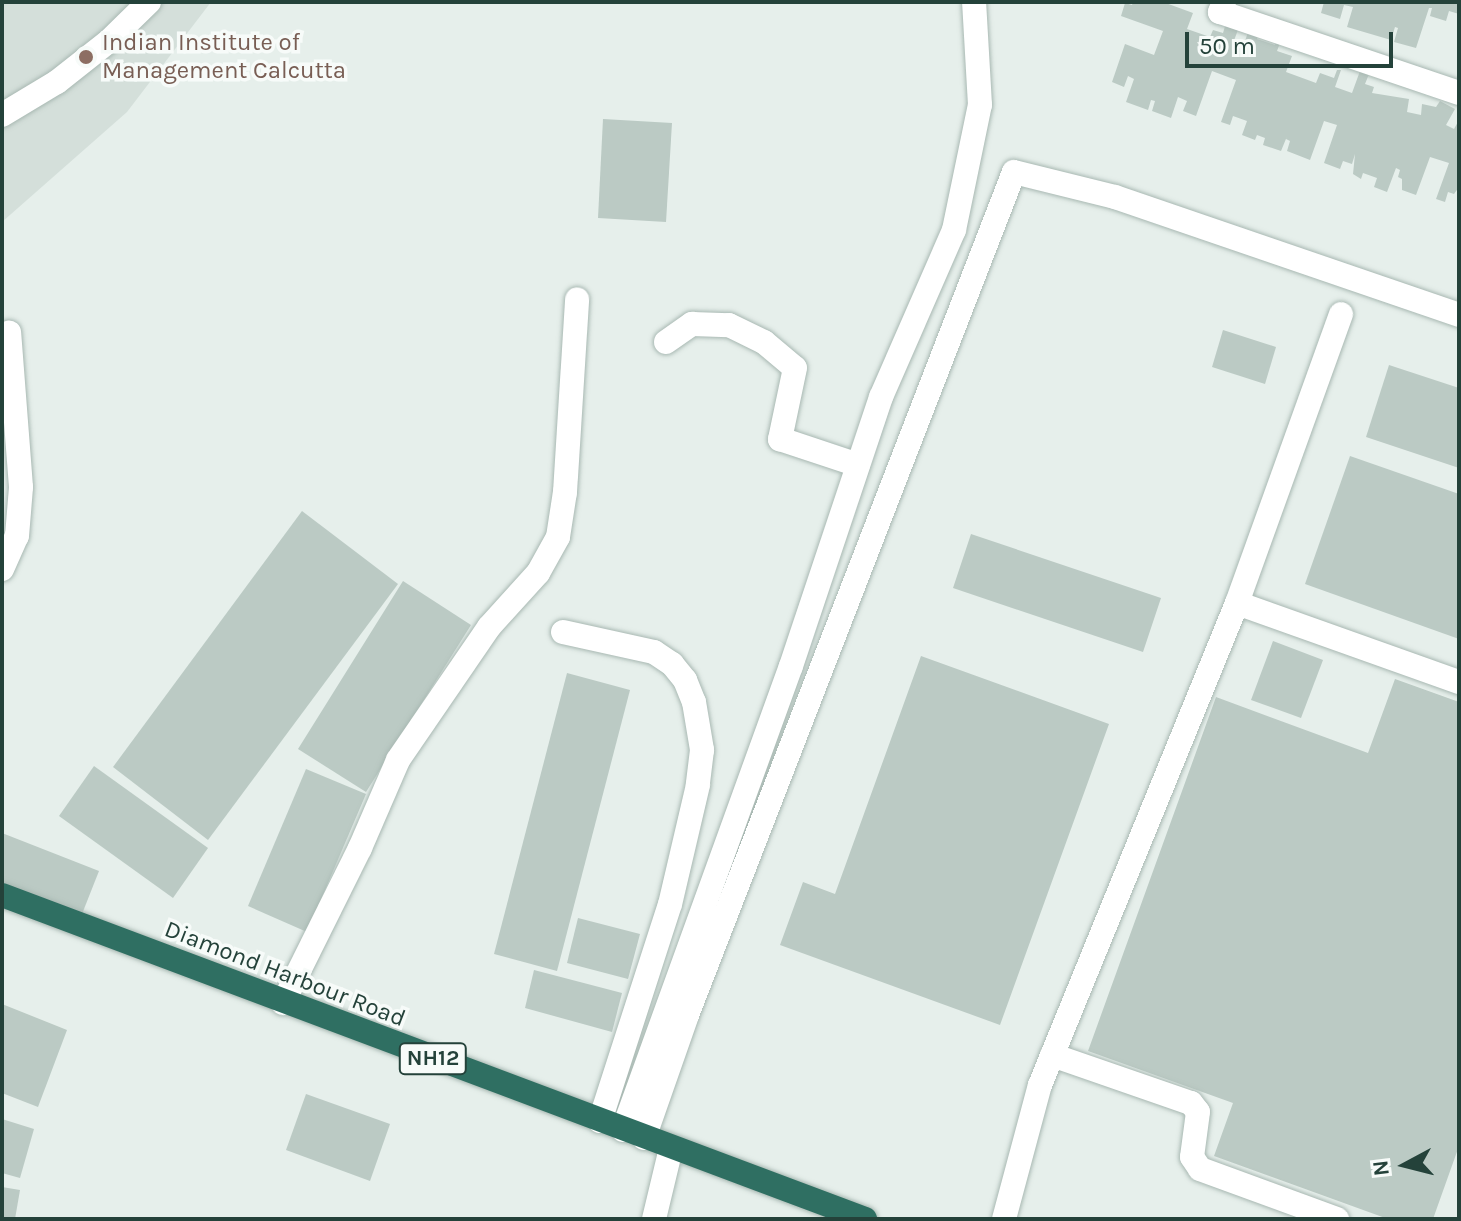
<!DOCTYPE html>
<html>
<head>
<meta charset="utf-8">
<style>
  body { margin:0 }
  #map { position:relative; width:1461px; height:1221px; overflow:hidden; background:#e6efeb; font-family:Karla,sans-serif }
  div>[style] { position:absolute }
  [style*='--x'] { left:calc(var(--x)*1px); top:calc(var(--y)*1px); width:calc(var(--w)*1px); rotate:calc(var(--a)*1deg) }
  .built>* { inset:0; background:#d4dfda }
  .building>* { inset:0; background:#bbcac4 }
  .roads { filter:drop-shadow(0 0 2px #a8b8b2) drop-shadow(0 0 2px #a8b8b2) }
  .minor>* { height:24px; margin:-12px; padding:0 12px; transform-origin:12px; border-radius:12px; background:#fff }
  .highway>* { height:24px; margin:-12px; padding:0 12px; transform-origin:12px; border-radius:12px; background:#2f6f62 }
  .dots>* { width:22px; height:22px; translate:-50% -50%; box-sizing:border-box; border:4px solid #f7fbf9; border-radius:50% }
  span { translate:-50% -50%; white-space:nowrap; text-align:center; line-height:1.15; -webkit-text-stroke:7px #f7fbf9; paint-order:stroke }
  .shield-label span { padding:2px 6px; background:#f7fbf9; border:2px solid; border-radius:6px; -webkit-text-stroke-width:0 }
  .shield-label { font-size:22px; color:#24423a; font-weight:700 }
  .education-label { font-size:24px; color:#785e54 }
  .left { translate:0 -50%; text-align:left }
  .street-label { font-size:24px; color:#24423a }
  .frame { position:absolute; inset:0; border:4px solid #24423a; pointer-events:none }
  .north { position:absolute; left:1365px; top:1125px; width:80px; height:80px; -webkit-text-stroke:6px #f7fbf9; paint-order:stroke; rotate:263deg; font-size:22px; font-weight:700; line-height:32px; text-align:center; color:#24423a }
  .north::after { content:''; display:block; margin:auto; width:28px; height:36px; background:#24423a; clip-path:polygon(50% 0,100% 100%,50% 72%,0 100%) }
  .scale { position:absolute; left:1185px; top:32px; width:208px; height:36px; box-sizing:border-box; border:4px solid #24423a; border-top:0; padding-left:10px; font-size:24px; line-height:28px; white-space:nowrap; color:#24423a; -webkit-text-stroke:6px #f7fbf9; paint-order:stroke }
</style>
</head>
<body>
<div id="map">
  <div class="built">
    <i style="clip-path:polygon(2px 2px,211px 2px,127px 112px,2px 222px)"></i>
  </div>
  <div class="building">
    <i style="clip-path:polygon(1133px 2px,1163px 2px,1193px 13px,1187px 29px,1210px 37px,1213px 30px,1223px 33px,1226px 23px,1239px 27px,1232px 46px,1242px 49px,1250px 27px,1260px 31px,1257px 39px,1275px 45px,1276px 41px,1280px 43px,1277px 51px,1292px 56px,1286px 72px,1316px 83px,1320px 73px,1334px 78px,1337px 70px,1341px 70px,1335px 87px,1352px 93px,1360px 71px,1369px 74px,1365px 84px,1374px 87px,1372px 93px,1409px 99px,1407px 112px,1421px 115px,1422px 104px,1436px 107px,1440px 101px,1455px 109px,1446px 125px,1454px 129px,1459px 120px,1459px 187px,1454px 194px,1448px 192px,1445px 202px,1436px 199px,1449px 163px,1430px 157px,1416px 195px,1402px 190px,1402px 179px,1398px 177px,1400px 170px,1396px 168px,1387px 192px,1374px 187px,1377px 178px,1363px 173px,1361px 179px,1353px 174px,1355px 154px,1352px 164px,1343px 161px,1340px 169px,1324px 163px,1337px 125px,1324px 121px,1310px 160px,1287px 151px,1290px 141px,1286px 139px,1288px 134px,1281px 151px,1263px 145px,1265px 138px,1257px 135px,1255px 140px,1242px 135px,1247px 121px,1233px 116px,1230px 125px,1221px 122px,1236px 80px,1212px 71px,1196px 116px,1183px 111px,1187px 101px,1178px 97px,1171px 118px,1152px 111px,1155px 101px,1151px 100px,1148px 110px,1126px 102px,1134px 79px,1128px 76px,1124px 87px,1112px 82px,1125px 44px,1154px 55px,1163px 31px,1121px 16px,1125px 3px,1132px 5px)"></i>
    <i style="clip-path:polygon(1324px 2px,1459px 2px,1459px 14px,1449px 11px,1446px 21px,1430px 16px,1432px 8px,1429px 8px,1416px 48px,1394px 42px,1398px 28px,1395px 27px,1391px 40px,1347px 27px,1353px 7px,1344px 5px,1340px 19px,1321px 13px)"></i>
    <i style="clip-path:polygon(603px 119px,672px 123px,666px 222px,598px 218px)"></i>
    <i style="clip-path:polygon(1223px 330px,1276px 347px,1265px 384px,1212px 367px)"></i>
    <i style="clip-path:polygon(1389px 365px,1459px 388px,1459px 468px,1366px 437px)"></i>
    <i style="clip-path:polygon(1350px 456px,1459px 494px,1459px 639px,1305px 584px)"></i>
    <i style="clip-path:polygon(302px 511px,398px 584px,208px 840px,113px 767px)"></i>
    <i style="clip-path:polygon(971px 534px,1161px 598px,1143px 652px,953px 588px)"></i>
    <i style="clip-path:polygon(403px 581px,471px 625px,366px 792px,298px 749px)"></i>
    <i style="clip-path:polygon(1273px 641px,1323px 660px,1301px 718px,1251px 700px)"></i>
    <i style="clip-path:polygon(921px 656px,1109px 724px,1000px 1025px,780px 945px,803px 882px,835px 894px)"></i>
    <i style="clip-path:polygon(567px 673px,630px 690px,557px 971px,494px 954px)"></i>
    <i style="clip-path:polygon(1395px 679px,1459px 702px,1459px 1146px,1433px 1219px,1388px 1219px,1214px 1156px,1233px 1103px,1088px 1051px,1216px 697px,1368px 753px)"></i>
    <i style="clip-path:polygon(94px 766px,208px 848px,173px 898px,59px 816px)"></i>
    <i style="clip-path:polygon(306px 769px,366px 794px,307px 932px,248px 906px)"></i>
    <i style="clip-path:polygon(2px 833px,99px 871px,82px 914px,2px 883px)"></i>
    <i style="clip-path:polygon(578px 918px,640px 934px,628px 979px,567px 963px)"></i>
    <i style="clip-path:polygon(534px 970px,622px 993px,612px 1032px,525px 1008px)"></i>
    <i style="clip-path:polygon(2px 1004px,67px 1030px,38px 1107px,2px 1093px)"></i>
    <i style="clip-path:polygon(306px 1094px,390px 1124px,370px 1181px,286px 1150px)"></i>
    <i style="clip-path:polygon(2px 1119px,34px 1129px,20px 1178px,2px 1173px)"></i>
    <i style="clip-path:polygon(2px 1187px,20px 1190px,15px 1219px,2px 1219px)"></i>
  </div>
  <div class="roads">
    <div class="minor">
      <i style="--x:1224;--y:2;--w:11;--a:112"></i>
      <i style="--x:1220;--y:12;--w:252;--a:18.7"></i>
      <i style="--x:2;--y:115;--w:64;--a:-31"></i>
      <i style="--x:57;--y:82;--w:66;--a:-38.3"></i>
      <i style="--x:109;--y:41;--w:56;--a:-44.3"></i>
      <i style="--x:666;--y:342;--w:32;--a:-35"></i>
      <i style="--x:692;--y:324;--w:37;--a:2"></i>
      <i style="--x:729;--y:325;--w:39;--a:26"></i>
      <i style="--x:764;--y:342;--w:40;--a:40"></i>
      <i style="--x:795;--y:368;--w:73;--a:101.9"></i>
      <i style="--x:780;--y:439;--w:82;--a:18.4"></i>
      <i style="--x:2;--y:569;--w:36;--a:-66"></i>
      <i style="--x:17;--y:536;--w:49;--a:-85.3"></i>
      <i style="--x:21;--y:487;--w:155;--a:-94.4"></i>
      <i style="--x:1237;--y:603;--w:236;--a:19.6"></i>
      <i style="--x:563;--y:632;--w:93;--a:12.4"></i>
      <i style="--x:654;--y:652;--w:22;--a:34"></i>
      <i style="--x:672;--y:664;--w:21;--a:51"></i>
      <i style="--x:685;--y:680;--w:24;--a:68"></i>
      <i style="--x:694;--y:702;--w:49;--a:80.5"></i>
      <i style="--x:702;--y:750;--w:35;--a:97"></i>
      <i style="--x:698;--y:785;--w:122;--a:103.2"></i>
      <i style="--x:670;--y:904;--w:228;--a:107.9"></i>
      <i style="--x:283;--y:1003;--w:173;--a:-63.6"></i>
      <i style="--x:360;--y:848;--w:96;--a:-66.6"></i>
      <i style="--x:398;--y:760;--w:161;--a:-55.6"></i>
      <i style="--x:489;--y:627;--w:73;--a:-47.8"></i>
      <i style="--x:538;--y:573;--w:41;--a:-60.9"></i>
      <i style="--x:558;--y:537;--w:46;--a:-81.2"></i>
      <i style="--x:565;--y:492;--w:193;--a:-86.4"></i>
      <i style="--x:1052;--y:1055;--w:147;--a:19.1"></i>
      <i style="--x:1191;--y:1103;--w:11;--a:52"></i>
      <i style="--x:1198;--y:1112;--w:45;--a:97.6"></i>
      <i style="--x:1192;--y:1157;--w:14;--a:56"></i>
      <i style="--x:1200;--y:1169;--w:146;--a:20.1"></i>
      <i style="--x:623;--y:1130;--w:493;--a:-70.1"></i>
      <i style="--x:791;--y:666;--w:284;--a:-71.5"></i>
      <i style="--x:881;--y:397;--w:182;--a:-66.4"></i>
      <i style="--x:954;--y:230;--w:128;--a:-78.3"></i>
      <i style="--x:980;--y:105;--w:103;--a:-93.3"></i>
      <i style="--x:644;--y:1138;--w:130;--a:-70.7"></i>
      <i style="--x:687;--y:1015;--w:904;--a:-68.8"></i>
      <i style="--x:1014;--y:172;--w:104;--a:13.9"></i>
      <i style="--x:1115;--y:197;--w:364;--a:18.9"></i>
      <i style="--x:654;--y:1219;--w:73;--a:-76.5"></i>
      <i style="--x:1004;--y:1219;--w:139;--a:-75"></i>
      <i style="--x:1040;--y:1085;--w:521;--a:-67.77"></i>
      <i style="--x:1237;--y:603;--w:307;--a:-70.2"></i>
    </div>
    <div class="highway">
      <i style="--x:2;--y:895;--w:922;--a:20.58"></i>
    </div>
  </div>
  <div class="dots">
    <i style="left:86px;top:57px;background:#8d6e63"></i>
  </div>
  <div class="shield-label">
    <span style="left:433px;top:1059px">NH12</span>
  </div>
  <div class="education-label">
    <span class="left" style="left:102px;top:57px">Indian Institute of<br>Management Calcutta</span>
  </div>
  <div class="street-label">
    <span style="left:285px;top:974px;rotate:21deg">Diamond Harbour Road</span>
  </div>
  <div class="frame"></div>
  <div class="north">N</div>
  <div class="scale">50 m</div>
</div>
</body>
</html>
